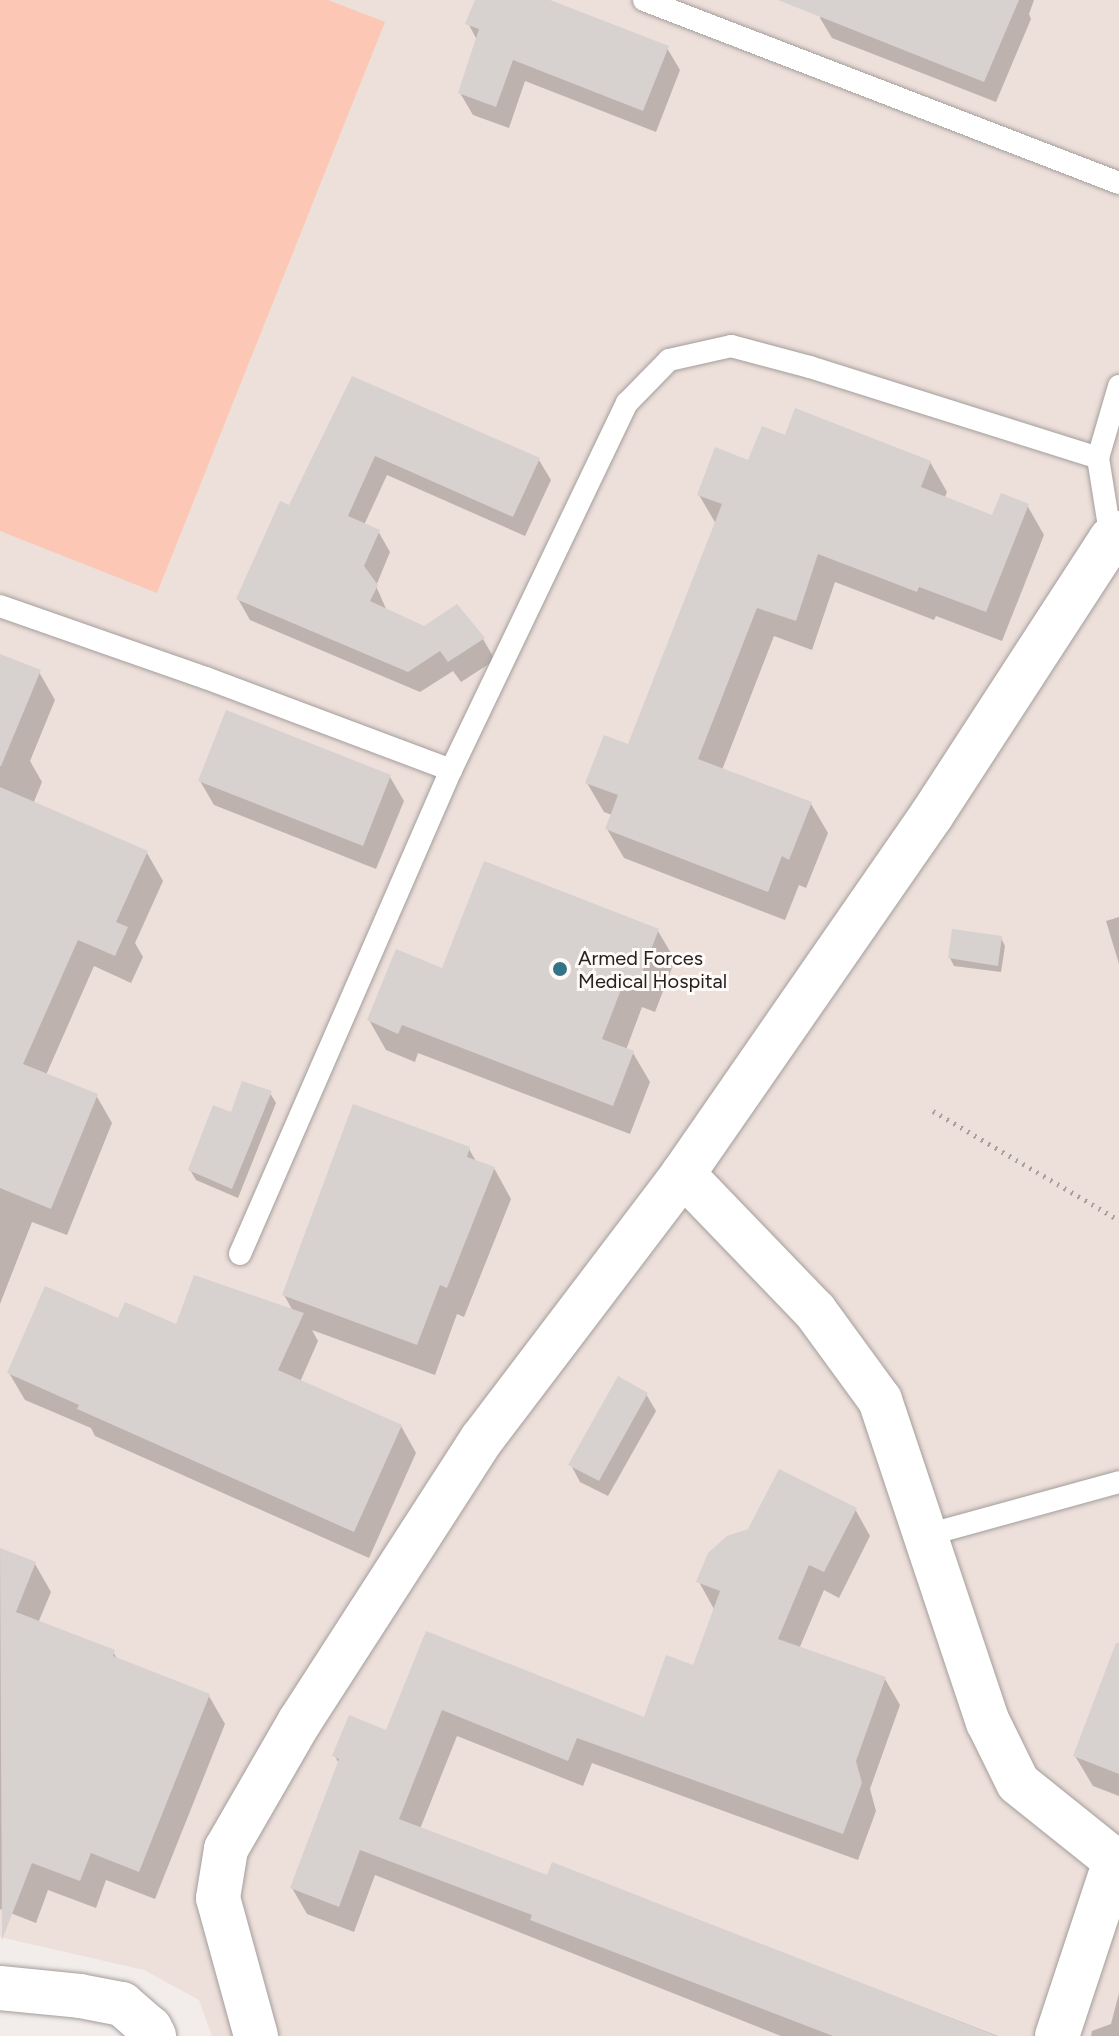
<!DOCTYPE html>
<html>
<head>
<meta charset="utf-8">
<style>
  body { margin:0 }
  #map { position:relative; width:1119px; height:2036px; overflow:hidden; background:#f2ecea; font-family:Figtree,sans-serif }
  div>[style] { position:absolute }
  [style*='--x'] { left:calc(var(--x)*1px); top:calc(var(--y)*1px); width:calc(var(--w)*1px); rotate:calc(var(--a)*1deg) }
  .built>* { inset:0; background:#eddfda }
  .green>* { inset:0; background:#fcc8b5 }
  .shadow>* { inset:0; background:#0003 }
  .building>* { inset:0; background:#d7d1cf }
  .path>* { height:5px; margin-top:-2.5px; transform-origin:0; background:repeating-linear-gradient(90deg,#a6a2a1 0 2px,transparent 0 8px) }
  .roads { filter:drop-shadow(0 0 2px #a39e9c) drop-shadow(0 0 2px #a39e9c) }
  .service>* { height:22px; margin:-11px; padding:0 11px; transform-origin:11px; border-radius:11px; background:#fff }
  .minor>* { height:44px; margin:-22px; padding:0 22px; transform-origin:22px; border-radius:22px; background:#fff }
  .dots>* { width:22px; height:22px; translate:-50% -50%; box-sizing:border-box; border:4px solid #fffaf8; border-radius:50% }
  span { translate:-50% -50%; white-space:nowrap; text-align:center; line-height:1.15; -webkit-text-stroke:6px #fffaf8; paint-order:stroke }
  .poi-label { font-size:20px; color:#242222 }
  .left { translate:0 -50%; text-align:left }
</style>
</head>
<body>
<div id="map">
  <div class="built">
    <i style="clip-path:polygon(0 0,1119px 0,1119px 2036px,212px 2036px,199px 2000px,144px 1970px,0 1937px)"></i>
  </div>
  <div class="green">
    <i style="clip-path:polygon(0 0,328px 0,385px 22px,157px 593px,0 531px)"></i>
  </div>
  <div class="shadow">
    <i style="clip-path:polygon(477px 0,544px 0,667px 48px,680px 70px,656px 132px,525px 81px,509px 128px,473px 115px,460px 93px,477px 40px,468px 23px)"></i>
    <i style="clip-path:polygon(826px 0,1034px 0,1029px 14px,1031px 19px,996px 102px,832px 38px,820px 18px)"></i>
    <i style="clip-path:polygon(353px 378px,539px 460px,551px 480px,525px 536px,387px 475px,364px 525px,378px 531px,390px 552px,376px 586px,387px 611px,424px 628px,457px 606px,483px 639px,495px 660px,461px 682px,453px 671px,420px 692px,250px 620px,238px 599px,290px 508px)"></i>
    <i style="clip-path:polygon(786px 438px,930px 462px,947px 492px,944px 499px,993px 518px,1027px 505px,1044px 535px,1002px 641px,936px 616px,934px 620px,835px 582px,812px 650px,774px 636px,722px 770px,811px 804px,828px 833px,806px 888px,799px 885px,785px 920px,624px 858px,607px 829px,612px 815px,604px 812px,587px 783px,629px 747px,716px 524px,699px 495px)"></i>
    <i style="clip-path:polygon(0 656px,39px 672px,55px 700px,30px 761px,42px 782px,33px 804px,147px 853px,163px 881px,135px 943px,143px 957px,131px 983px,94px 966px,46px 1075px,96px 1095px,112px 1123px,67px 1235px,32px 1222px,0 1304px)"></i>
    <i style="clip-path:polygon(390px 777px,404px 801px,376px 869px,214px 805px,200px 781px)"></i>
    <i style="clip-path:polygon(1119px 917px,1119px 964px,1106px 921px)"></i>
    <i style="clip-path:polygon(658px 931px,675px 960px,655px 1012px,642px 1007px,626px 1050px,633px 1053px,650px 1082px,630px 1134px,418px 1053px,415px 1062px,386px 1050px,369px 1020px,443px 971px)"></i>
    <i style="clip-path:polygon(1001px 938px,1005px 946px,1001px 972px,954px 966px,950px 958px)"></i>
    <i style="clip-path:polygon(270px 1093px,276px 1103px,238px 1198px,196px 1180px,190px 1170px,232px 1114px)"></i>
    <i style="clip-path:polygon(469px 1149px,477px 1163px,494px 1168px,511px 1199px,464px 1317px,457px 1314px,435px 1375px,312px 1330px,318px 1341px,300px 1382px,401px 1426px,416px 1453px,369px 1558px,95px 1436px,91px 1428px,25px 1400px,9px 1373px,119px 1321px,177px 1327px,293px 1311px,284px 1295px)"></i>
    <i style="clip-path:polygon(646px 1394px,656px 1411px,608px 1496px,580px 1482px,571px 1465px)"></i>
    <i style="clip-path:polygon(855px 1509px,870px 1536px,839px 1598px,824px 1590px,799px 1649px,885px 1679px,900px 1705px,870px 1789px,876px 1811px,858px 1860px,592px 1763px,583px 1786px,457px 1736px,420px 1829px,548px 1878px,553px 1865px,998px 2036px,781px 2036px,375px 1875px,354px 1932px,307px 1914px,292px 1888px,339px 1764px,335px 1756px,387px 1732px,427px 1634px,645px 1720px,694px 1667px,714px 1609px,699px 1582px)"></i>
    <i style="clip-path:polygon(0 1550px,35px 1564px,51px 1592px,38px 1623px,113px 1652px,118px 1660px,209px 1696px,225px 1724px,155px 1899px,106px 1880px,96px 1908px,48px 1890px,36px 1923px,0 1909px)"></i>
    <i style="clip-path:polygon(1119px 1679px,1119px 1796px,1093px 1786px,1075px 1756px)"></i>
    <i style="clip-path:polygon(1119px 1993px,1119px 2036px,1091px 2036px,1092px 2031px,1111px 2024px)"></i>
  </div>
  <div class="building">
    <i style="clip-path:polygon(475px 0,550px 0,669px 46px,643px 111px,513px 60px,496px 107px,458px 93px,479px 29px,465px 24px)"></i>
    <i style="clip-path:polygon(778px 0,1019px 0,984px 82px)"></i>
    <i style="clip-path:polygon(352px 376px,540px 458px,513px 517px,375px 456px,348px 516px,380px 530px,364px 566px,378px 585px,370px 601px,424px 626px,457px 604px,485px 638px,448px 662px,440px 651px,408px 672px,236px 599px,280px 501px,289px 505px)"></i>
    <i style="clip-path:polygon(795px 408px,931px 461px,921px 487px,992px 515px,1001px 493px,1029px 504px,986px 612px,919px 587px,917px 592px,818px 554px,796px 621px,757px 608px,698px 759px,812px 802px,789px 860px,782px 856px,768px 892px,605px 829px,618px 795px,585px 783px,604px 735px,628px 744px,722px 504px,697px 495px,715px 447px,748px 460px,762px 426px,785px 435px)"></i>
    <i style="clip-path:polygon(0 654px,41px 670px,1px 766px,0 766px)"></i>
    <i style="clip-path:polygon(226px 710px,391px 775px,363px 846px,198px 781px)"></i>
    <i style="clip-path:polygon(0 787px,148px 851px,116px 922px,128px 927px,115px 956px,78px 940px,23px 1064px,98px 1094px,51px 1209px,0 1188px)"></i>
    <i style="clip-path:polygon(484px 861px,659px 929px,638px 983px,625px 979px,602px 1039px,634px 1051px,613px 1106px,402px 1025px,398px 1034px,367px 1020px,396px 949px,442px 968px)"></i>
    <i style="clip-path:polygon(952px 929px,1002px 936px,998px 966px,948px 958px)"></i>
    <i style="clip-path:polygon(242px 1081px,272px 1091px,232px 1189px,188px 1170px,213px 1105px,231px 1112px)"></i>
    <i style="clip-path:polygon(353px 1104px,470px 1147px,467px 1157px,495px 1167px,447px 1288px,440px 1285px,417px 1345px,282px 1295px)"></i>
    <i style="clip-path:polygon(194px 1275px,304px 1313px,278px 1370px,402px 1425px,354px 1532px,77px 1409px,79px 1405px,7px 1373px,45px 1286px,118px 1318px,125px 1302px,176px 1324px)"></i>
    <i style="clip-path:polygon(618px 1376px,648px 1393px,599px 1481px,568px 1465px)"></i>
    <i style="clip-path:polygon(779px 1469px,857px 1508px,824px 1572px,809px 1565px,778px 1639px,886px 1677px,856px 1761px,862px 1783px,843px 1834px,577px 1738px,568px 1761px,442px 1710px,399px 1819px,547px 1875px,552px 1862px,997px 2036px,833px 2036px,530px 1920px,532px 1915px,360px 1850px,339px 1907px,290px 1888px,339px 1759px,332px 1756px,349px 1715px,386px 1730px,426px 1631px,644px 1717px,666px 1655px,693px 1665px,720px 1591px,696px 1582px,708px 1553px,727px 1536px,748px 1529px)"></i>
    <i style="clip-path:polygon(0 1548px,36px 1562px,16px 1612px,115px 1650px,113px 1656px,210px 1694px,139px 1872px,91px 1853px,80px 1881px,32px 1863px,2px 1940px)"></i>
    <i style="clip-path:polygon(1116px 1643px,1119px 1643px,1119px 1774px,1073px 1756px)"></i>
  </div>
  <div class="path">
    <i style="--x:933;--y:1111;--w:216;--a:30.4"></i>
  </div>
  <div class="roads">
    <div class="service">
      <i style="--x:644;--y:0;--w:509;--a:21.07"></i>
      <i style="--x:1111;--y:539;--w:82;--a:-99.1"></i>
      <i style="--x:1098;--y:458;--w:75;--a:-73.7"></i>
      <i style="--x:0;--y:606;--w:218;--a:19.3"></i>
      <i style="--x:206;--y:678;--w:262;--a:20.6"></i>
      <i style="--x:240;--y:1254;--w:528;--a:-66.45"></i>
      <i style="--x:451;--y:770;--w:407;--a:-64.4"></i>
      <i style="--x:627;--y:403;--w:60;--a:-45.7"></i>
      <i style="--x:669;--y:360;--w:64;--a:-12.7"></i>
      <i style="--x:731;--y:346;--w:82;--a:14.9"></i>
      <i style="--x:810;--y:367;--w:302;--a:17.5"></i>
      <i style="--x:927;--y:1535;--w:199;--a:-15.4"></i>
    </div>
    <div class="minor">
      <i style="--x:683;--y:1174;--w:190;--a:46.1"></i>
      <i style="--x:815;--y:1311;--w:110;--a:53.9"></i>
      <i style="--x:880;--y:1400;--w:340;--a:71.5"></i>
      <i style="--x:988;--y:1722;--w:68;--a:63.8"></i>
      <i style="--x:1018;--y:1783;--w:129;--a:38.7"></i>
      <i style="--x:0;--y:1988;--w:80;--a:5.7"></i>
      <i style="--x:80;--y:1996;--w:43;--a:10.8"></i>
      <i style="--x:122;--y:2004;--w:37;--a:41"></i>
      <i style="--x:150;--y:2028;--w:9;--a:63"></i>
      <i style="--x:256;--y:2036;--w:143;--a:-105.4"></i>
      <i style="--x:218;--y:1898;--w:50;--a:-80.7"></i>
      <i style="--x:226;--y:1849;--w:148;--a:-60"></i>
      <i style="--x:300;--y:1721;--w:336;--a:-57.2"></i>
      <i style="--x:482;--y:1439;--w:333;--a:-52.8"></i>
      <i style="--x:683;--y:1174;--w:436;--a:-55.3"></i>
      <i style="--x:931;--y:816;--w:330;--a:-57"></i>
      <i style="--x:1111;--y:539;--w:10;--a:-37"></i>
      <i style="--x:1057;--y:2036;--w:184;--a:-71.7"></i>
    </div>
  </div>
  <div class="dots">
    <i style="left:560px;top:969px;background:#337487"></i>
  </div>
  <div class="poi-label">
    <span class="left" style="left:578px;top:970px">Armed Forces<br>Medical Hospital</span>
  </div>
</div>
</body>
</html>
